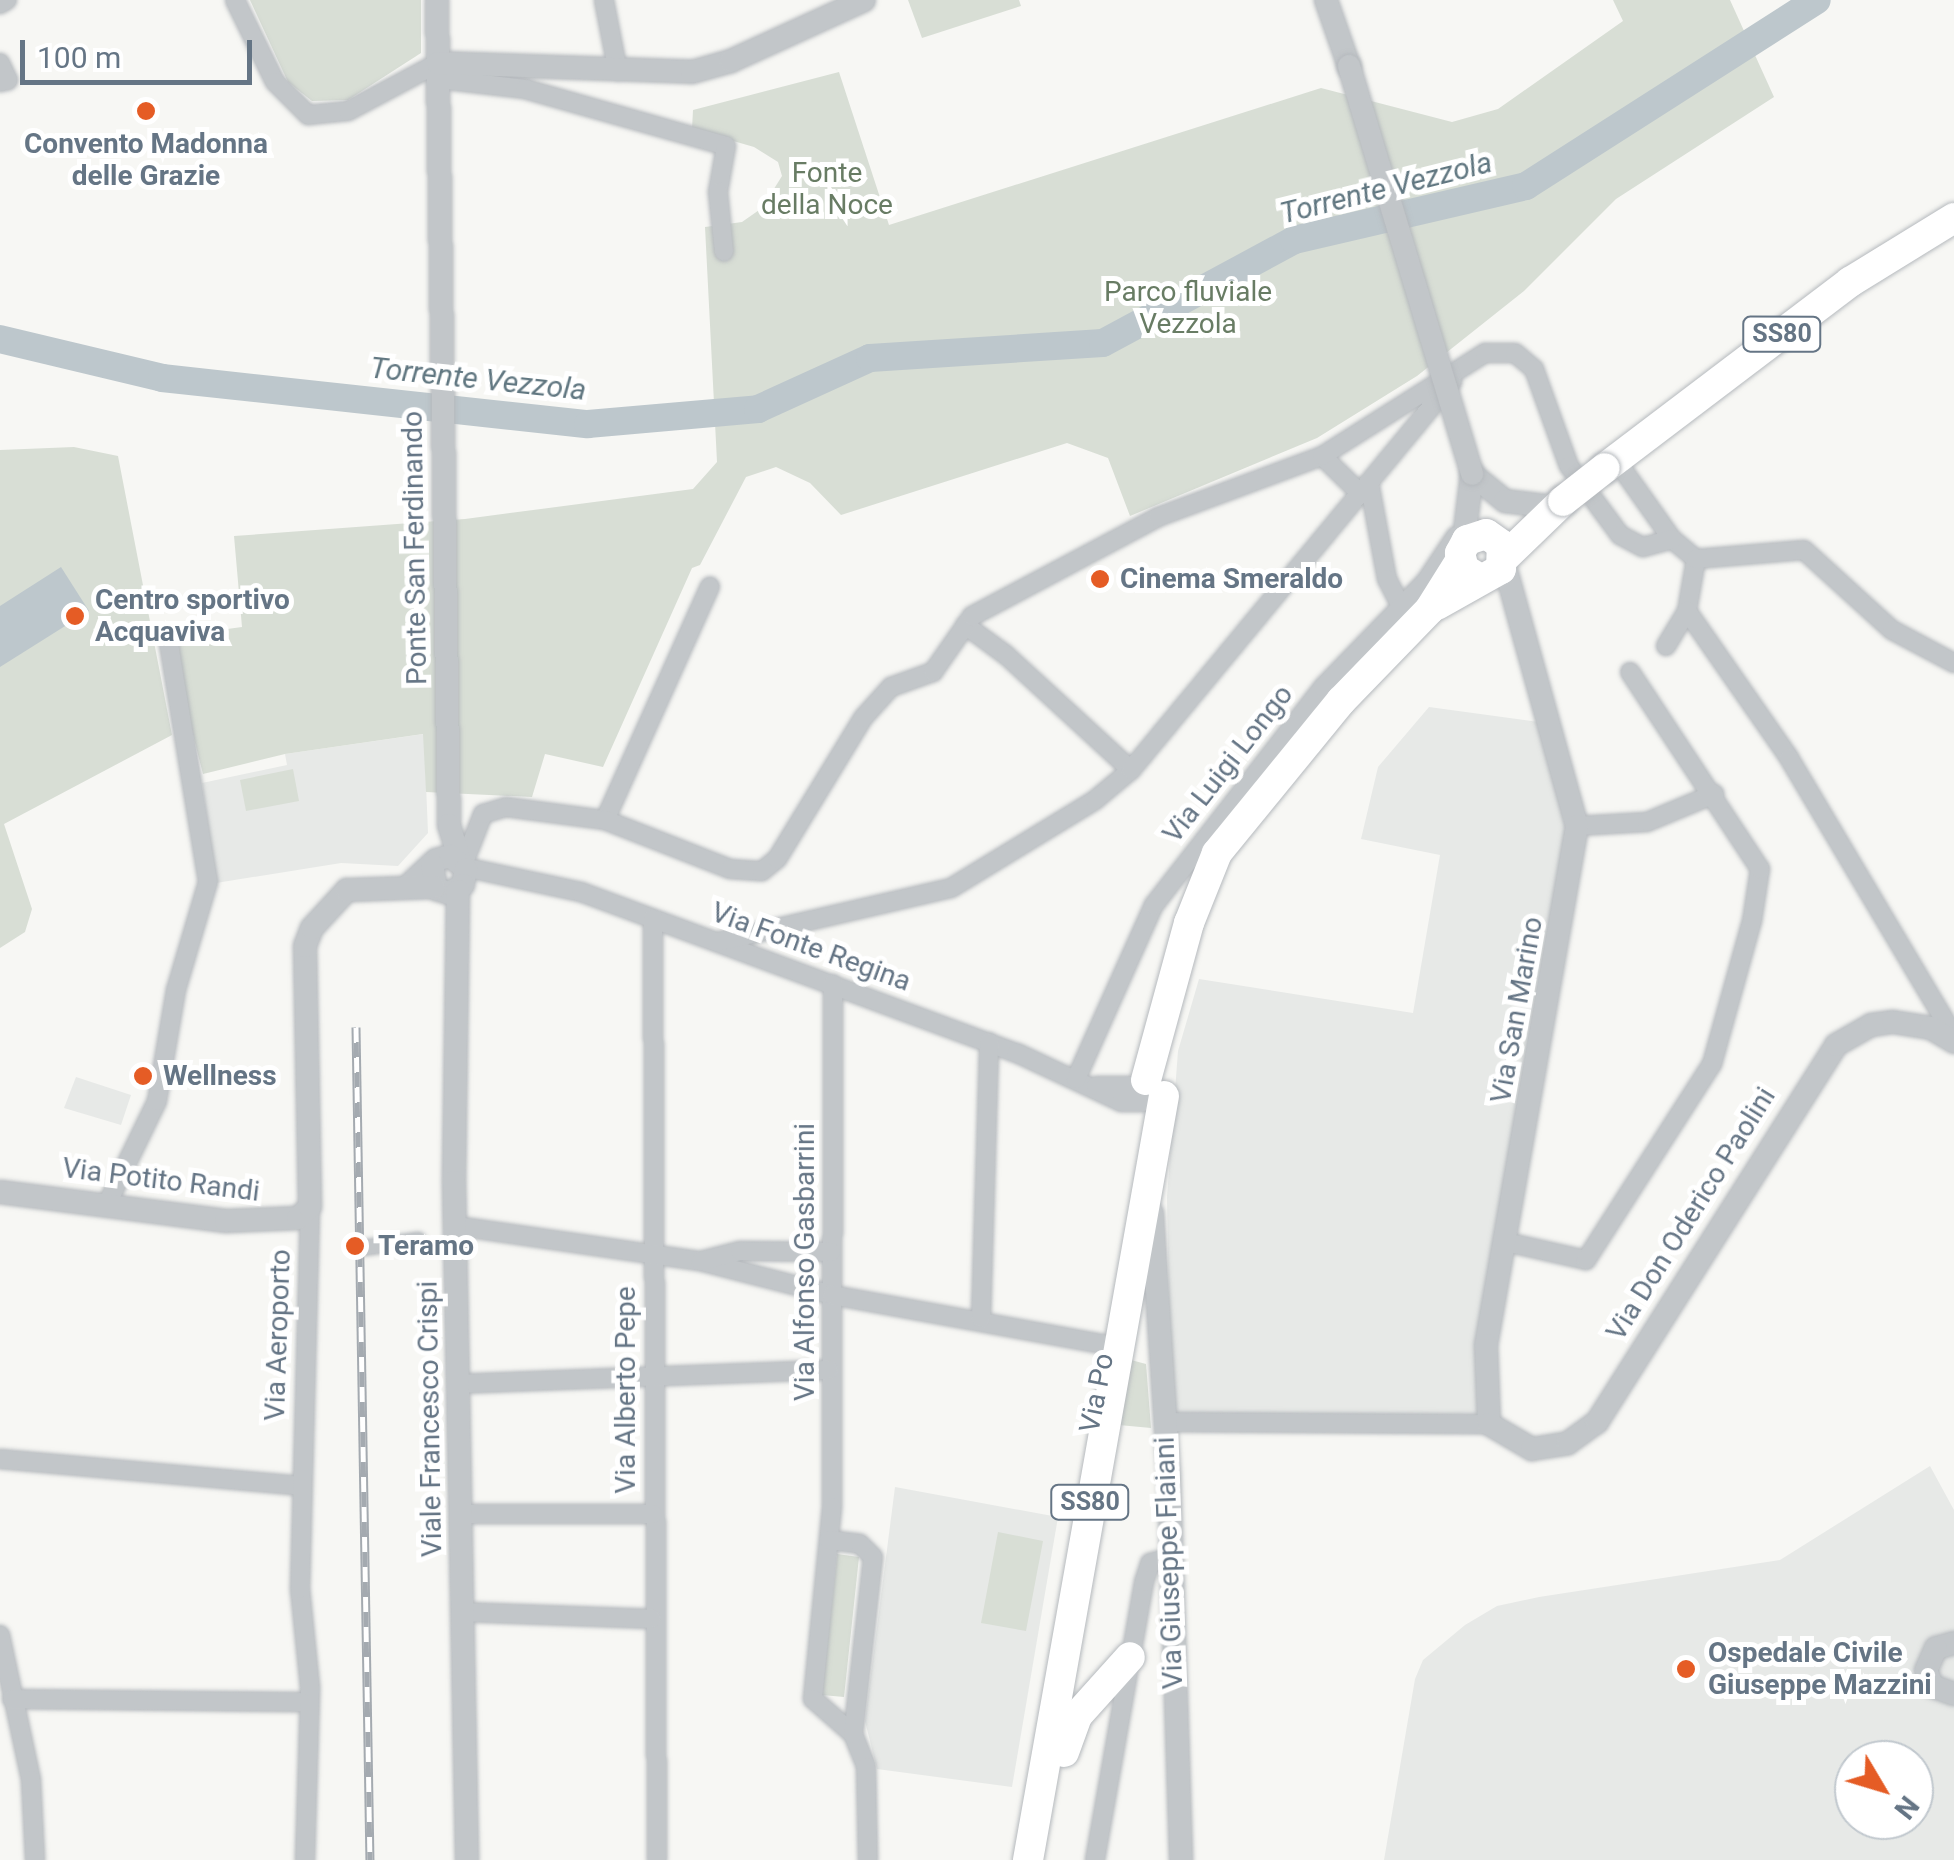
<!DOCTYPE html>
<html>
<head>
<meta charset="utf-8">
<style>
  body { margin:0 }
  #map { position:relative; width:1954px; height:1860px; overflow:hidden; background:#f7f7f4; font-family:Roboto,sans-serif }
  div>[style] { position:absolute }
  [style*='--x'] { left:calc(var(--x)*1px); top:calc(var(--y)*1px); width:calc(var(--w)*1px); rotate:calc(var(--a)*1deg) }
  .built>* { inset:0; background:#e7e9e7 }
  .green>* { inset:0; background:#d8ded5 }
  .water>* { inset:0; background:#bdc7cc }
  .river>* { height:28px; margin:-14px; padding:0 14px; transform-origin:14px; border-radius:14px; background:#bdc7cc }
  .roads { filter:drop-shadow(0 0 2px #b5b9bd) drop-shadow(0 0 2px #b5b9bd) }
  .pedestrian>* { height:14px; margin:-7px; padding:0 7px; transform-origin:7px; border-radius:7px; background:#c2c6c9 }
  .minor>* { height:18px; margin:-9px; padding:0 9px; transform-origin:9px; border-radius:9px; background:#c2c6c9 }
  .tertiary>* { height:22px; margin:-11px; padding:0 11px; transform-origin:11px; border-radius:11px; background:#c2c6c9 }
  .primary>* { height:30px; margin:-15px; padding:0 15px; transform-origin:15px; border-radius:15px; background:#fff }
  .rail>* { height:9px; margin-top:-4.5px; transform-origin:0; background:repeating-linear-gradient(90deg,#fff 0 15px,#a4aab0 0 30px); box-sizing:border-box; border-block:2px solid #a4aab0 }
  .bridges { filter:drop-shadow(0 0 2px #b5b9bd) drop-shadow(0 0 2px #b5b9bd) }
  .tertiary-bridge>* { height:22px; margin:-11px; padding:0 11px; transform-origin:11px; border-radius:11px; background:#c2c6c9 }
  .primary-bridge>* { height:30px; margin:-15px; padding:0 15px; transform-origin:15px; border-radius:15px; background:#fff }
  .dots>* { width:28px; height:28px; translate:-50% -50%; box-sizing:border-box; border:5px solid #fff; border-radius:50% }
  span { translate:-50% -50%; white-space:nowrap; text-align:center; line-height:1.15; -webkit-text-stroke:10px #fff; paint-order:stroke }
  .shield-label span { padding:2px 8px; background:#fff; border:2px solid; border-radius:8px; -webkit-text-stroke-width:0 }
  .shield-label { font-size:25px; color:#657585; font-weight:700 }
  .poi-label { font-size:28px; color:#657585; font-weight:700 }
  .left { translate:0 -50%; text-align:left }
  .park-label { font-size:28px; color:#687c64 }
  .street-label { font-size:28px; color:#657585 }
  .water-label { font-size:30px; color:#617781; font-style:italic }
  .north { position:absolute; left:1834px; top:1740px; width:100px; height:100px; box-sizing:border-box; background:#fff; border:2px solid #c1c8ce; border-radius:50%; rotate:128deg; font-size:28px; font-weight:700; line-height:40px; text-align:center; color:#657585 }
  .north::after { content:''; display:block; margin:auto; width:35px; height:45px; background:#e55c25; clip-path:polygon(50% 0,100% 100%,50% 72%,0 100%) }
  .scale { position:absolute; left:20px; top:40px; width:232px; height:45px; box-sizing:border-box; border:5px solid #657585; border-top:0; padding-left:12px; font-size:30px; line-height:35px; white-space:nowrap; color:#657585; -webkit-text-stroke:8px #fff; paint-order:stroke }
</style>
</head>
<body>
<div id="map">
  <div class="built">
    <i style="clip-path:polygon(1429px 707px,1539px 722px,1568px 837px,1480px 1417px,1171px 1413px,1167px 1197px,1178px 1051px,1199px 979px,1413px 1013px,1440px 855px,1361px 839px,1378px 767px)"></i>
    <i style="clip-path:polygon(424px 734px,428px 833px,398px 866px,341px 863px,216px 883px,202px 783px,287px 765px,285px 754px)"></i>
    <i style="clip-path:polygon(76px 1077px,131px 1095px,121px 1125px,64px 1108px)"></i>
    <i style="clip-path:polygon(evenodd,1930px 1466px,1954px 1510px,1954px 1860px,1384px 1860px,1415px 1679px,1423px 1660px,1465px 1625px,1497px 1606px,1539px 1597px,1780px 1560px,1930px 1466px,1854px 1760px,1914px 1760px,1914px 1820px,1854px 1820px,1854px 1760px)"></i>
    <i style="clip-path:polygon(895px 1487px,1058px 1517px,1012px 1787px,877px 1769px,865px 1721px)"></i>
  </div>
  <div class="green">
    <i style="clip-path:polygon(250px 0,421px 0,421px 53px,348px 100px,312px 101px,288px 82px)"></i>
    <i style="clip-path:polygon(908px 0,1019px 0,1021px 6px,922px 38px)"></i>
    <i style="clip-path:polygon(1613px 0,1730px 0,1774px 97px,1616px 199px,1524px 291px,1417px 376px,1317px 438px,1130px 516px,1108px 458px,1067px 443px,841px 515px,810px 483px,776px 467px,746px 477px,700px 565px,692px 568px,603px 767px,545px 754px,532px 797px,426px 792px,423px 734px,285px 754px,203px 774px,168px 637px,242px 627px,234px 536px,465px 519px,693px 489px,717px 462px,705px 227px,742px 222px,762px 208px,782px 176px,778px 162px,754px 147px,692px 129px,693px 110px,839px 72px,889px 225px,1321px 88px,1452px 122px,1498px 109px,1623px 21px)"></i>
    <i style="clip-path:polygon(74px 447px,118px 456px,172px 735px,4px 824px,32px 909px,25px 932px,0 948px,0 450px)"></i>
    <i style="clip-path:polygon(293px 769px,299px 801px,246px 811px,240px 780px)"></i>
    <i style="clip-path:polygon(1131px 1360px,1146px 1364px,1151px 1428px,1119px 1425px)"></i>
    <i style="clip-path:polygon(998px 1532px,1043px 1541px,1026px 1631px,981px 1623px)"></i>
    <i style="clip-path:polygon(837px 1554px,859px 1557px,844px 1697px,822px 1695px)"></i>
  </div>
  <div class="water">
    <i style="clip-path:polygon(61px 567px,89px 611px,0 667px,0 606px)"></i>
  </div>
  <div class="river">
    <i style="--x:0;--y:339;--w:167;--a:13.5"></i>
    <i style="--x:162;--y:378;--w:428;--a:6.2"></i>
    <i style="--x:588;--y:424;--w:171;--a:-5"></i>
    <i style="--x:758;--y:409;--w:123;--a:-24.5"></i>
    <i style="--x:870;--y:358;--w:233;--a:-3.7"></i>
    <i style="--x:1103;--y:343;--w:217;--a:-28.3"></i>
    <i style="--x:1294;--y:240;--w:238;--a:-13.1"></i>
    <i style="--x:1526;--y:186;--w:345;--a:-32.6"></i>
  </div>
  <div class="roads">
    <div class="pedestrian">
      <i style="--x:363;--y:1248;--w:56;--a:-8.3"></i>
    </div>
    <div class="minor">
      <i style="--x:235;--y:0;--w:91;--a:64"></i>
      <i style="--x:275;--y:82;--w:47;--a:45"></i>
      <i style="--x:308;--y:115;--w:40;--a:-5.7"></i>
      <i style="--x:348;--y:111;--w:102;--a:-28.1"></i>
      <i style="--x:604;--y:0;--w:73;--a:79"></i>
      <i style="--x:0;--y:4;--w:8;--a:-30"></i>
      <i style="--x:0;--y:63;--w:19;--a:65"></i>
      <i style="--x:8;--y:80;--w:8;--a:166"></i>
      <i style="--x:439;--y:79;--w:87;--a:6.6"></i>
      <i style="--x:525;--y:89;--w:209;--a:15.8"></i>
      <i style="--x:726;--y:146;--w:47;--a:99.9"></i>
      <i style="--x:718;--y:192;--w:60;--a:84.3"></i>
      <i style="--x:1322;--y:456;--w:53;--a:44.2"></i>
      <i style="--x:1616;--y:460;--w:97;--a:54.7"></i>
      <i style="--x:1672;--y:539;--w:31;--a:40"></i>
      <i style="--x:1369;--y:482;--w:99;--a:79.5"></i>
      <i style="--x:1387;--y:579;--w:28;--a:63"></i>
      <i style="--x:1696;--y:559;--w:53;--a:99.8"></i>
      <i style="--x:1687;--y:611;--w:179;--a:55.2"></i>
      <i style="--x:1789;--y:758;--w:323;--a:59.3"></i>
      <i style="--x:1696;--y:559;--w:108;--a:-4.8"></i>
      <i style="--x:1804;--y:550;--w:119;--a:42.3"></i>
      <i style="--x:1892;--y:630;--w:70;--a:28"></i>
      <i style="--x:965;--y:625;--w:51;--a:36.2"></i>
      <i style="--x:1006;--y:655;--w:170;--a:42.6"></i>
      <i style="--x:1666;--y:646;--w:41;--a:-59"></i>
      <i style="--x:605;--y:820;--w:256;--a:-65.8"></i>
      <i style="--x:1577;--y:826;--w:70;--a:-3.3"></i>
      <i style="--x:1647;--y:822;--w:73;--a:-22.7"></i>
      <i style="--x:463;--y:865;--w:55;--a:-68.6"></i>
      <i style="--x:483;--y:814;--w:24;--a:-17"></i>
      <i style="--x:506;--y:807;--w:100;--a:7.5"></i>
      <i style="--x:605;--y:820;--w:134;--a:21.4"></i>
      <i style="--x:730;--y:869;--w:32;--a:4"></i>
      <i style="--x:762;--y:871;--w:19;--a:-39"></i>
      <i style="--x:777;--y:859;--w:165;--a:-58.6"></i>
      <i style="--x:863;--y:718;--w:42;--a:-47.9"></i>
      <i style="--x:891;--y:687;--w:45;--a:-19.7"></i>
      <i style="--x:933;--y:672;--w:68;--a:-55.1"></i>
      <i style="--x:972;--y:616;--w:211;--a:-28"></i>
      <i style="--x:1158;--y:517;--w:175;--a:-20.4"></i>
      <i style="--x:1322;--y:456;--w:193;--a:-32.3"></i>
      <i style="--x:1485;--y:353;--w:30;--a:0"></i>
      <i style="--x:1515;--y:353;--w:25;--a:40"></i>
      <i style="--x:1534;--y:369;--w:103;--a:70.2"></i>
      <i style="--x:1569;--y:466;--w:86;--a:53.5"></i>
      <i style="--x:1620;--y:535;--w:26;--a:28"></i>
      <i style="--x:1643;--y:547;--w:30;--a:-15"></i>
      <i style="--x:464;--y:867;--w:120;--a:12.1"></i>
      <i style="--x:581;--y:892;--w:465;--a:20.3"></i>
      <i style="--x:1017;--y:1053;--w:115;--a:25.2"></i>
      <i style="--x:1121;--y:1102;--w:22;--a:0"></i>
      <i style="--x:653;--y:919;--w:941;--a:89.76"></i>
      <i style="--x:717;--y:942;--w:240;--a:-13"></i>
      <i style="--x:951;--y:888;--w:169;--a:-31.4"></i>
      <i style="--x:1095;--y:800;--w:47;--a:-39.8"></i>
      <i style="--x:1131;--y:770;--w:504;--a:-50.4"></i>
      <i style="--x:833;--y:984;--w:523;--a:90.11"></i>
      <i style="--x:832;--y:1507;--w:193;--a:95.7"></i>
      <i style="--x:813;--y:1699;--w:53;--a:41.2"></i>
      <i style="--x:853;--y:1734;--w:35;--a:68"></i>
      <i style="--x:866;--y:1767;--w:93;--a:88.8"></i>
      <i style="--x:1076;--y:1079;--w:191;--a:-65.9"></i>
      <i style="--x:1154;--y:905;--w:276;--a:-52.2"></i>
      <i style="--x:1323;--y:687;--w:148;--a:-45.8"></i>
      <i style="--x:1426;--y:581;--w:54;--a:-56.3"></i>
      <i style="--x:1096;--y:1086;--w:44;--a:0"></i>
      <i style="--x:108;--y:1202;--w:112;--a:-64.1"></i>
      <i style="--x:157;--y:1101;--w:113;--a:-80.3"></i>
      <i style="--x:176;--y:990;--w:113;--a:-73.5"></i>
      <i style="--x:208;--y:882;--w:248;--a:-99.3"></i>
      <i style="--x:456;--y:1226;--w:246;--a:8.2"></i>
      <i style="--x:700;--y:1261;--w:136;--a:14.4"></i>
      <i style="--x:832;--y:1295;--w:280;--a:10.3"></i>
      <i style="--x:1506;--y:1242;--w:82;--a:12.7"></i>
      <i style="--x:1586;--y:1260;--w:233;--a:-57.3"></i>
      <i style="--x:1712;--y:1064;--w:148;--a:-74.4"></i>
      <i style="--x:1752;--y:921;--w:53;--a:-81.3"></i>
      <i style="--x:1760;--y:869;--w:236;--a:-123.4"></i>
      <i style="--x:701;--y:1261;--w:40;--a:-14.4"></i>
      <i style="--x:740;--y:1251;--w:91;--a:0.6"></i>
      <i style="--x:981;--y:1318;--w:276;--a:-88.3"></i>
      <i style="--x:458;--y:1384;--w:371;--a:-2.2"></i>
      <i style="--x:1164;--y:1422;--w:325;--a:0.4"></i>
      <i style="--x:0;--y:1459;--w:302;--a:5.1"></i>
      <i style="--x:464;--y:1514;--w:189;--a:0"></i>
      <i style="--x:829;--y:1540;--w:31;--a:7"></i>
      <i style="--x:860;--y:1544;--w:18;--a:45"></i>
      <i style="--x:873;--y:1557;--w:178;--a:96.4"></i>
      <i style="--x:464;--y:1612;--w:188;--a:2.1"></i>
      <i style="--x:0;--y:1635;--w:148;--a:77.9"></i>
      <i style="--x:31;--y:1780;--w:80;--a:87.1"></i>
      <i style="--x:12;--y:1699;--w:295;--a:0.6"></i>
      <i style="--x:305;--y:1860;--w:173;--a:-88.3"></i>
      <i style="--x:310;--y:1687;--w:99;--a:-95.8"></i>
      <i style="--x:300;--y:1589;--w:382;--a:-88.5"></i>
      <i style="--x:1095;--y:1860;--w:282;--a:-80"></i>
      <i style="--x:1144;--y:1582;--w:20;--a:-72"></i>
      <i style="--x:1150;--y:1563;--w:23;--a:-15"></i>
    </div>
    <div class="tertiary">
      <i style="--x:437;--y:0;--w:825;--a:89.17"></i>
      <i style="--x:449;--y:825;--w:37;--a:73"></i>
      <i style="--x:1326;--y:0;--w:70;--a:70.8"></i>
      <i style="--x:438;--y:63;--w:254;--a:2"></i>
      <i style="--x:692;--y:72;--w:41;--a:-15.8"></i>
      <i style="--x:731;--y:61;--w:146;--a:-24.6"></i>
      <i style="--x:1472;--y:474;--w:43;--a:39.3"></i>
      <i style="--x:1505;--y:501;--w:49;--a:7"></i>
      <i style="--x:1463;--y:546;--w:73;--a:-82.9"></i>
      <i style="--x:1504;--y:563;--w:273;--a:74.5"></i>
      <i style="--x:1577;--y:826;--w:527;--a:99.94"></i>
      <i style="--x:1486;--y:1345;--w:79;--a:87.8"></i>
      <i style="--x:1489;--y:1424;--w:50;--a:30.2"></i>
      <i style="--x:1532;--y:1449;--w:36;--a:-9"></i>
      <i style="--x:1568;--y:1443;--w:36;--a:-36"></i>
      <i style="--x:1597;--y:1422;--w:446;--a:-57.6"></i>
      <i style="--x:1836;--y:1045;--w:40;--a:-29.7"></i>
      <i style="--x:1871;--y:1025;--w:22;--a:-8"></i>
      <i style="--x:1893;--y:1022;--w:38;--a:9"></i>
      <i style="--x:1931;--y:1028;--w:27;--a:31"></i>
      <i style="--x:409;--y:885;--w:37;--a:-43"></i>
      <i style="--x:436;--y:860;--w:15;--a:-16"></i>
      <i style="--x:450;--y:856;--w:21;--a:39"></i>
      <i style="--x:466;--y:869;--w:16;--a:101"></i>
      <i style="--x:463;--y:885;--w:16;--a:150"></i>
      <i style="--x:449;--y:893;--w:14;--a:-163"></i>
      <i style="--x:436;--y:889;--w:24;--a:-99"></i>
      <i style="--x:458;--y:891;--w:291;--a:90.8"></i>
      <i style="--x:454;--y:1182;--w:678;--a:88.9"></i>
      <i style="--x:0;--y:1192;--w:228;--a:7.3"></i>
      <i style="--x:226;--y:1221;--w:72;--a:-2.4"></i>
      <i style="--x:298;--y:1218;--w:16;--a:-43"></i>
      <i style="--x:310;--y:1207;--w:261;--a:-91.1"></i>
      <i style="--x:305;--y:946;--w:19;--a:-69"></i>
      <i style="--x:312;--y:928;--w:52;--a:-47.4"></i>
      <i style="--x:347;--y:890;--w:87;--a:-2"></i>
      <i style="--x:1152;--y:1213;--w:263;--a:86.3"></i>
      <i style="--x:1169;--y:1475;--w:385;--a:88.2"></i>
      <i style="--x:1954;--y:1643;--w:19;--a:164"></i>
      <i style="--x:1936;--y:1648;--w:24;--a:114"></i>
      <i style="--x:1926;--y:1670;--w:17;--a:69"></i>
      <i style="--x:1932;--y:1686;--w:23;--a:20"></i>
    </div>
    <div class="primary">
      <i style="--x:1605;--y:468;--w:308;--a:-37.2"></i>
      <i style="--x:1850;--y:282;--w:122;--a:-31.6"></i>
      <i style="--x:1505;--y:557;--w:81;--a:-44"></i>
      <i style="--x:1437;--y:605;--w:73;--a:-29.4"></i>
      <i style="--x:1501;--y:569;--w:24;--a:-88"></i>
      <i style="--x:1502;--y:545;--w:19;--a:-145"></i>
      <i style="--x:1486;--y:534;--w:20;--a:162"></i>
      <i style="--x:1467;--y:540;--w:15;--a:118"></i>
      <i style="--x:1460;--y:553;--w:16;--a:76"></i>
      <i style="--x:1464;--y:569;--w:19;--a:32"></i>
      <i style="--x:1146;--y:1080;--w:163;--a:-74.7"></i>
      <i style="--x:1189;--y:923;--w:75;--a:-68.2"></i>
      <i style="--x:1217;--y:853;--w:196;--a:-50.8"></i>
      <i style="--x:1341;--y:701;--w:128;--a:-45.9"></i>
      <i style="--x:1430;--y:609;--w:57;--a:-58"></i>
      <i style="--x:1064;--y:1752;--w:38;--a:-70"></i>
      <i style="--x:1077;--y:1716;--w:79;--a:-48.1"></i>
      <i style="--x:1028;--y:1860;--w:776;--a:-79.91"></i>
    </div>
  </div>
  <div class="rail">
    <i style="--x:356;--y:1027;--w:833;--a:89.04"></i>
  </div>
  <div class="bridges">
    <div class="tertiary-bridge">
      <i style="--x:1349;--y:66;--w:426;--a:73.2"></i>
    </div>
    <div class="primary-bridge">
      <i style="--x:1563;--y:501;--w:53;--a:-38.2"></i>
    </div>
  </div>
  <div class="dots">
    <i style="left:146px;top:111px;background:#e55c25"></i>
    <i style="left:1100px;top:579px;background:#e55c25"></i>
    <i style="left:75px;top:616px;background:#e55c25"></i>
    <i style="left:143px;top:1076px;background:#e55c25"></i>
    <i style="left:355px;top:1246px;background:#e55c25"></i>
    <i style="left:1686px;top:1669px;background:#e55c25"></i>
  </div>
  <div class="shield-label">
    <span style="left:1782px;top:334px">SS80</span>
    <span style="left:1090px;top:1502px">SS80</span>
  </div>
  <div class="poi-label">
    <span style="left:146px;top:160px">Convento Madonna<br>delle Grazie</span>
    <span class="left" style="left:1120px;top:579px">Cinema Smeraldo</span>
    <span class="left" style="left:95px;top:616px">Centro sportivo<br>Acquaviva</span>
    <span class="left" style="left:163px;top:1076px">Wellness</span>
    <span class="left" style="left:378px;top:1246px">Teramo</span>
    <span class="left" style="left:1708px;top:1669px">Ospedale Civile<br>Giuseppe Mazzini</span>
  </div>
  <div class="park-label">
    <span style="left:827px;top:189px">Fonte<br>della Noce</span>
    <span style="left:1188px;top:308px">Parco fluviale<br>Vezzola</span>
  </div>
  <div class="street-label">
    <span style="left:415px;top:548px;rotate:-91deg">Ponte San Ferdinando</span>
    <span style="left:1228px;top:764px;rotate:-52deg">Via Luigi Longo</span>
    <span style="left:811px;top:947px;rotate:20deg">Via Fonte Regina</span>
    <span style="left:1517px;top:1010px;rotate:-80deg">Via San Marino</span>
    <span style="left:161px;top:1180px;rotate:7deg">Via Potito Randi</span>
    <span style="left:1691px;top:1214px;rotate:-58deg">Via Don Oderico Paolini</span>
    <span style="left:805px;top:1262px;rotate:-90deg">Via Alfonso Gasbarrini</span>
    <span style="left:278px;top:1335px;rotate:-88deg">Via Aeroporto</span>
    <span style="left:626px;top:1390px;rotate:-90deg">Via Alberto Pepe</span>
    <span style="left:1097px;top:1393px;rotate:-79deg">Via Po</span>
    <span style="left:430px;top:1419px;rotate:-91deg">Viale Francesco Crispi</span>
    <span style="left:1169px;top:1563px;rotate:-92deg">Via Giuseppe Flaiani</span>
  </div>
  <div class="water-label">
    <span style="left:1386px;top:188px;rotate:-14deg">Torrente Vezzola</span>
    <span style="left:478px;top:379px;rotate:6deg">Torrente Vezzola</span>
  </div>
  <div class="north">N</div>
  <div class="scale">100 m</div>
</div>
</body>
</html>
